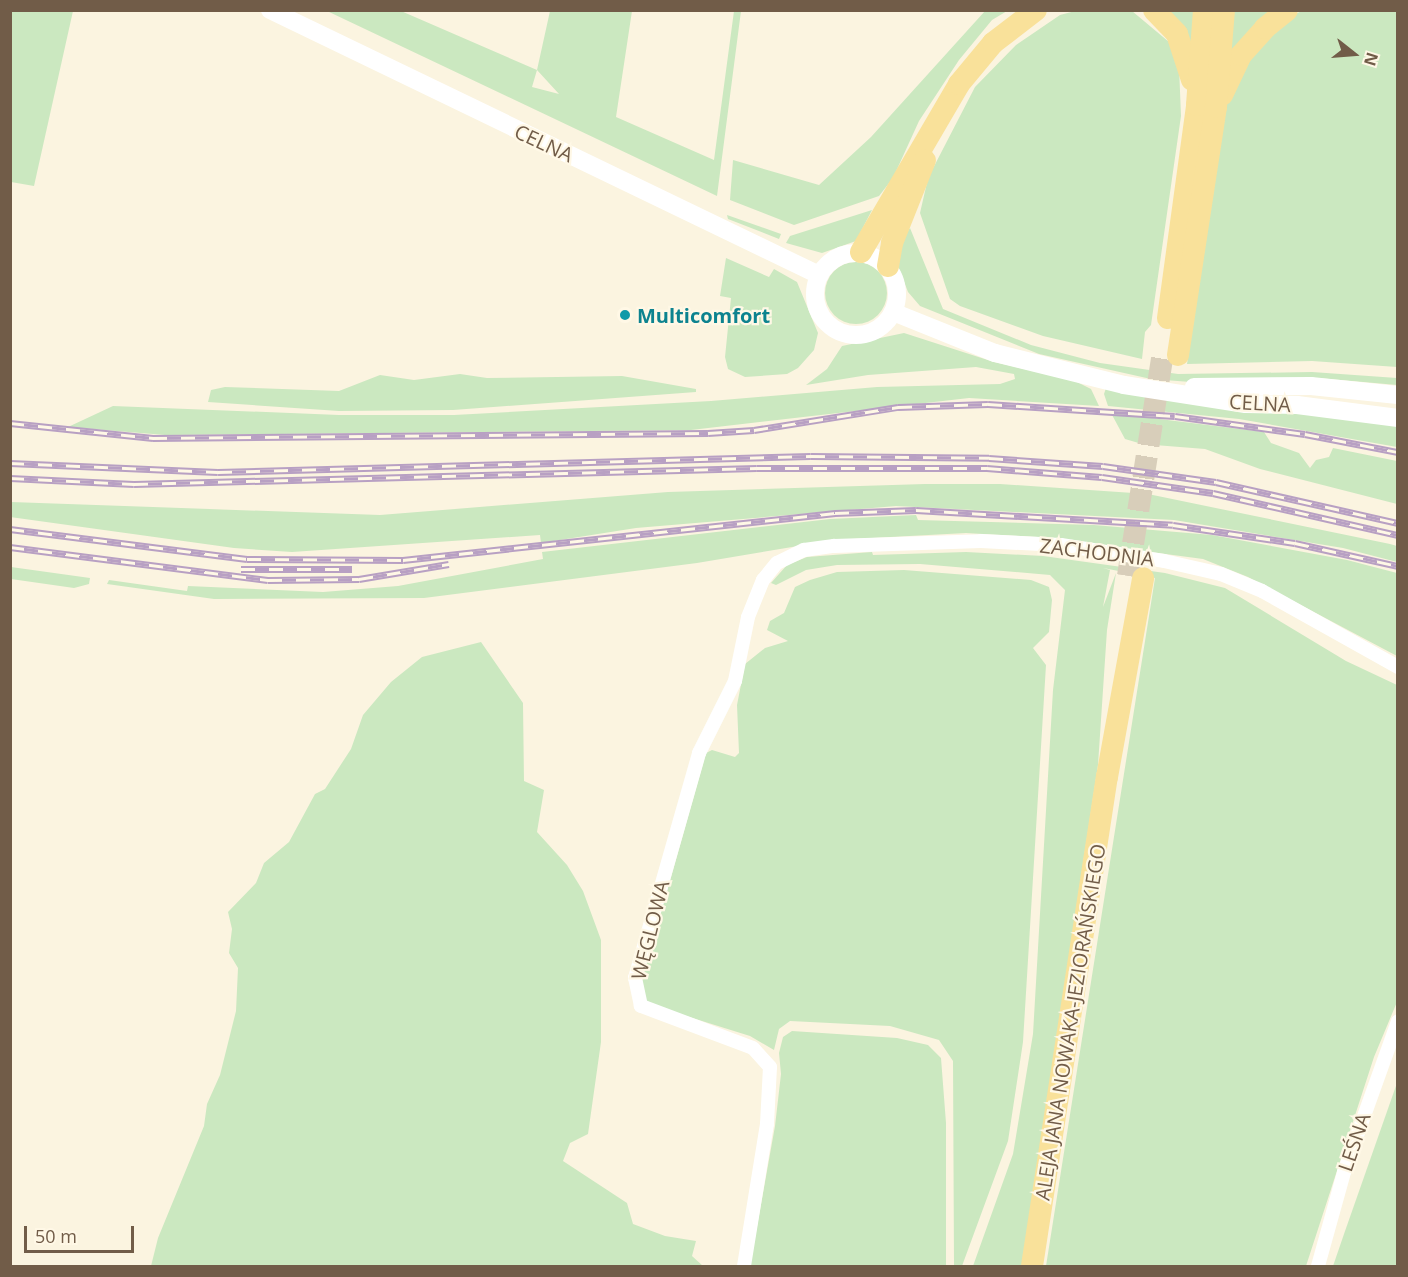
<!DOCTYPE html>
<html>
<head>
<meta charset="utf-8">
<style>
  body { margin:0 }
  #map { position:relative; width:1408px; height:1277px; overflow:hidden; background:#fbf4e0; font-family:"Open Sans",sans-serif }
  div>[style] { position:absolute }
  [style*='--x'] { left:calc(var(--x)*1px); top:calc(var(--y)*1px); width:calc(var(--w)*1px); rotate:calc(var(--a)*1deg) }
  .green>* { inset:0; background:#cbe8c0 }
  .round { border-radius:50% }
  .primary-tunnel>* { height:22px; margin-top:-11px; transform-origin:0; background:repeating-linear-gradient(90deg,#d8ceba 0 22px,transparent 0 33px) }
  .minor>* { height:14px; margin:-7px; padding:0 7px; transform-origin:7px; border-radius:7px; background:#fff }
  .tertiary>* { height:18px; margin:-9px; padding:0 9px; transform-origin:9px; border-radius:9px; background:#fff }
  .tertiary>.ring { margin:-9px; padding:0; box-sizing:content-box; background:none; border:18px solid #fff; border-radius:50% }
  .primary>* { height:22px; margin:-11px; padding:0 11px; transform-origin:11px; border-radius:11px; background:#f9e19a }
  .rail>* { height:7px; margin-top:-3.5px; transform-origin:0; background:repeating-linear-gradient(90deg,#fff8e6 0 14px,#b8a0c3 0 28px); box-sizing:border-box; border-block:2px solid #b8a0c3 }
  .dots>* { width:16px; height:16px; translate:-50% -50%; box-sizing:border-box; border:3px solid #fff8e6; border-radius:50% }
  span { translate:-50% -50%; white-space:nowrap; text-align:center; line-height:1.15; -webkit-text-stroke:4.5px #fff8e6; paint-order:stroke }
  .street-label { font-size:20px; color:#715c48 }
  .culture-label { font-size:20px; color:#0d838f; font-weight:700 }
  .left { translate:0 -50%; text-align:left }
  .frame { position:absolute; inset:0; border:12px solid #715c48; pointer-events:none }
  .north { position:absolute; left:1324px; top:24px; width:60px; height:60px; -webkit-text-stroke:4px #fff8e6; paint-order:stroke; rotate:107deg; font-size:16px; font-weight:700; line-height:24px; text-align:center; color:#715c48 }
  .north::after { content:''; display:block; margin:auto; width:21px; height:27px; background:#715c48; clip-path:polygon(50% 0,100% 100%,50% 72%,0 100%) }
  .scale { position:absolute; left:24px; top:1226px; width:110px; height:27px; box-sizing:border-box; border:3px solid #715c48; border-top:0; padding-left:8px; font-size:18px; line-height:21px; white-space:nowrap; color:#715c48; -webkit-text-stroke:4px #fff8e6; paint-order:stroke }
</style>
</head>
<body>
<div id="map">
  <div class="green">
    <i style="clip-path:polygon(1079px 10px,1132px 11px,1169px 42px,1179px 66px,1181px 116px,1151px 325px,1145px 332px,1142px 359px,1043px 336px,960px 306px,950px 299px,920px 213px,928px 178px,975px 87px,1016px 45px,1060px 15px)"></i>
    <i style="clip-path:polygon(10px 11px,73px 11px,34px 186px,11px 182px)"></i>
    <i style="clip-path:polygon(evenodd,327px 11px,401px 11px,537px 70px,550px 11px,632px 11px,616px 117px,714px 160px,734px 11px,741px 11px,717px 196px,327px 11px,537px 70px,559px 94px,532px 87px,537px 70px)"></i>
    <i style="clip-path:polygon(985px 11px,1007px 11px,992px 20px,959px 60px,919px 121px,893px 178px,879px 196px,794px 225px,730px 200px,733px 160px,819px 185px,871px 137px)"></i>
    <i style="clip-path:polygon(1167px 11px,1194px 11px,1192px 46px)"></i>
    <i style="clip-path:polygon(1233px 11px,1273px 11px,1230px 55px)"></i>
    <i style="clip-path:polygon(1302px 11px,1397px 11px,1397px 367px,1312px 361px,1187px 364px,1227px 103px,1238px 70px,1279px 21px)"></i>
    <i style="clip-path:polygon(872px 210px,856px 241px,822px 253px,786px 243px,790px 236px)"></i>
    <i style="clip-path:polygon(727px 215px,781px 234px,779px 239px,728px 219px)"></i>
    <i style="clip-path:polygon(910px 228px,943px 309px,1031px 345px,1100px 363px,1178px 374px,1312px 372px,1397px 378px,1397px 385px,1318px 378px,1204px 383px,1151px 379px,1039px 354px,920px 306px,908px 292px,898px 266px,896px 249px)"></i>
    <i style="clip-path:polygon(726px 258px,769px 277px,774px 269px,797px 282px,818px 333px,814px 350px,798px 368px,787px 374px,745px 377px,728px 369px,725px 357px,731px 298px,720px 296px)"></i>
    <i class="round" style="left:825px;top:262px;width:62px;height:62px"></i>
    <i style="clip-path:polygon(904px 333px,994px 362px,1073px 380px,1091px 389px,1099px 406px,969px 398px,691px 430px,165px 435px,68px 427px,113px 406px,339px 415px,454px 415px,711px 401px,877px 387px,1000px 384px,1015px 379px,1014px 374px,976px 367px,868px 375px,806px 385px,827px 369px,842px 346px)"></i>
    <i style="clip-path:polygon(460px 374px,487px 378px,622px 376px,696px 389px,696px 392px,453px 410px,339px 411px,208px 402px,211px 390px,225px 387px,339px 391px,380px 375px,414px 380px)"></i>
    <i style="clip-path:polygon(1106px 388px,1397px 426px,1397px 447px,1239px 419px,1108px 406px,1104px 394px)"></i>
    <i style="clip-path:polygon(1111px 413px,1264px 432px,1271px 443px,1299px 453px,1310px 468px,1316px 460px,1329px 457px,1333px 448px,1397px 461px,1397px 504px,1260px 469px,1205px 449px,1142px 444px,1125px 439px)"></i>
    <i style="clip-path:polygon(925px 484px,1000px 484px,1148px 494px,1390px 544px,1397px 546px,1397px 562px,1343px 548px,1174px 520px,896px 506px,636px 528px,541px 543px,540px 535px,292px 552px,234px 548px,10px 517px,11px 502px,380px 515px,668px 492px)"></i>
    <i style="clip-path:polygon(916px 515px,918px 520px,1094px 525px,1212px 535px,1347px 560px,1397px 573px,1397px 656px,1248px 577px,1203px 559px,1038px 537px,966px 533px,834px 540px,697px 563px,424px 598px,214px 599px,107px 584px,109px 580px,187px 591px,188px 586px,323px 592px,398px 586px,543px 559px,542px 552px,830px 519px)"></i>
    <i style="clip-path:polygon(872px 552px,873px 555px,966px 552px,1043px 556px,1165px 573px,1225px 588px,1346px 661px,1397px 685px,1397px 1002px,1374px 1057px,1306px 1266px,1046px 1266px,1155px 578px,1103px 568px,1110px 570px,1103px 607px,1116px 573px,1107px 630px,1098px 765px,1022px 1266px,973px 1266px,1013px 1154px,1033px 1034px,1053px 690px,1065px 590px,1050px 575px,920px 564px,837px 565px,806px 570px,776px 585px,771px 583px,787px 565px,807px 557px)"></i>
    <i style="clip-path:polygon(11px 567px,90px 578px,89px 584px,74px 588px,11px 579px)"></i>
    <i style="clip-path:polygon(904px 570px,1031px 580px,1049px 587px,1052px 600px,1049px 632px,1033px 648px,1046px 665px,1023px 1042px,1008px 1141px,962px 1266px,954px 1266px,953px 1061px,939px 1040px,890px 1026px,790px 1021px,779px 1029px,774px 1050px,750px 1036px,654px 1006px,646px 1000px,642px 980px,706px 753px,712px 750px,735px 757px,739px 753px,737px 705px,745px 664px,765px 648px,788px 641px,767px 630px,770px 621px,784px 613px,795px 587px,810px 580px,837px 572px)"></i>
    <i style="clip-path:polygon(481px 642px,523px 703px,524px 781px,544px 790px,537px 832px,567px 865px,583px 891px,601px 940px,601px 1042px,588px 1134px,570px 1143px,563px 1161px,627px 1203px,633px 1224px,665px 1236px,696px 1241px,692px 1256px,703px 1266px,151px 1266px,158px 1238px,204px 1126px,207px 1104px,220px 1075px,236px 1011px,238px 968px,229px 953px,232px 929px,228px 912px,256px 883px,264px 863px,289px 842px,315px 794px,325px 789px,351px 749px,363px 715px,391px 682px,422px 657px)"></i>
    <i style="clip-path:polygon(792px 1031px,897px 1038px,928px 1045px,941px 1058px,946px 1123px,946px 1266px,750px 1266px,775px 1126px,781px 1074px,779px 1053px,783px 1037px)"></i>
    <i style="clip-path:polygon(1397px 1083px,1397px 1266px,1333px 1266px,1344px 1234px)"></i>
  </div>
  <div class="primary-tunnel">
    <i style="--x:1128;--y:576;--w:226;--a:-81.1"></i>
  </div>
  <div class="minor">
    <i style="--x:744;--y:1266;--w:144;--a:-80.8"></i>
    <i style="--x:767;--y:1124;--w:57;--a:-87"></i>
    <i style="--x:770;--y:1067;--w:25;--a:-132"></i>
    <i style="--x:753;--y:1048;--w:120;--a:-159.4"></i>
    <i style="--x:641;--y:1006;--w:29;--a:-102"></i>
    <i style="--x:635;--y:978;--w:234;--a:-74.1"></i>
    <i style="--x:699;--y:753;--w:80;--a:-63.4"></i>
    <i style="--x:735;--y:681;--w:65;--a:-78.5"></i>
    <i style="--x:748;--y:617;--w:40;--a:-68"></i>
    <i style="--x:763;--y:580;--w:22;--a:-51"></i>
    <i style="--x:777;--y:563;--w:30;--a:-26"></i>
    <i style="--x:804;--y:550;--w:30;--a:-8"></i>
    <i style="--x:834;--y:546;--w:147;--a:-1.9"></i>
    <i style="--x:981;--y:541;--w:80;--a:2.9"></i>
    <i style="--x:1061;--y:545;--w:104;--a:8.8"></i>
    <i style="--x:1164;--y:561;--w:58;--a:12.8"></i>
    <i style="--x:1221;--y:574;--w:44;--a:22.5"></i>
    <i style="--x:1262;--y:591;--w:156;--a:29.2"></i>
    <i style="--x:1318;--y:1266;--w:98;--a:-74.5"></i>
    <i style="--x:1344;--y:1172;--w:160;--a:-70.3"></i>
  </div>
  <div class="tertiary">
    <i style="--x:270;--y:10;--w:610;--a:25.77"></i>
    <i class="ring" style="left:815px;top:253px;width:64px;height:64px"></i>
    <i style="--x:893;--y:312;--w:110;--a:21.9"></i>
    <i style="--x:995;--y:353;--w:133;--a:13.9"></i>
    <i style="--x:1124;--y:385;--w:123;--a:8.9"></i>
    <i style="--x:1246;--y:404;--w:51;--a:1.1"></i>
    <i style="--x:1297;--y:405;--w:102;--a:7.3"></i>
    <i style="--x:1194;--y:387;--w:117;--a:-0.5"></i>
    <i style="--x:1311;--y:386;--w:87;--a:5.9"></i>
  </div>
  <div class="primary">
    <i style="--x:1154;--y:10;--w:33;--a:46"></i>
    <i style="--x:1177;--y:34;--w:48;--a:71.9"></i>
    <i style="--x:1222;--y:95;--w:44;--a:-64.6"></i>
    <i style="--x:1241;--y:55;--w:36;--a:-48"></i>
    <i style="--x:1265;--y:28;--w:28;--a:-39"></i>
    <i style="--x:861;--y:252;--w:194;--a:-59.7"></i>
    <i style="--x:959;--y:84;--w:53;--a:-50.3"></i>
    <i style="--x:993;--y:43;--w:54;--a:-37.5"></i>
    <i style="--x:888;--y:266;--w:23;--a:-80"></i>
    <i style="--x:892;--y:243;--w:89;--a:-68.3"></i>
    <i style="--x:1168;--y:318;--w:215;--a:-82.2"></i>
    <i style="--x:1197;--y:105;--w:95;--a:-85.8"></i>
    <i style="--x:1178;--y:355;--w:251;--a:-81.3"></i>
    <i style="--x:1216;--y:107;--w:97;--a:-85.3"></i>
    <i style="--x:1032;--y:1266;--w:495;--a:-81.3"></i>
    <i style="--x:1107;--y:777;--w:202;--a:-79.7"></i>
  </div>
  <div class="rail">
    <i style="--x:10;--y:423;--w:144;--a:6"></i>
    <i style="--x:153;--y:438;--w:555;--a:-0.52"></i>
    <i style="--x:708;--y:433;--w:46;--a:-3.7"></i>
    <i style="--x:754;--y:430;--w:146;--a:-9.1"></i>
    <i style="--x:898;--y:407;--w:90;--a:-1.9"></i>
    <i style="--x:988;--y:404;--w:187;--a:3.7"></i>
    <i style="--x:1175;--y:416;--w:131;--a:7.9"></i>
    <i style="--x:1305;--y:434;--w:95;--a:11"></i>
    <i style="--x:10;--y:463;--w:208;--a:2.5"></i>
    <i style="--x:218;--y:472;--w:593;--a:-1.55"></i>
    <i style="--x:811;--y:456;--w:178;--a:0.6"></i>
    <i style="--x:989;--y:458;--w:114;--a:4"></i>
    <i style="--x:1103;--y:466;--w:114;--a:8.1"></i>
    <i style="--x:1216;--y:482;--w:187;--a:12.7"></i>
    <i style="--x:10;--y:478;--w:124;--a:2.8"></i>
    <i style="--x:134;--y:484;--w:623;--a:-1.47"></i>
    <i style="--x:757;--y:468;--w:230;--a:0"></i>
    <i style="--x:987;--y:468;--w:115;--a:4.5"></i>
    <i style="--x:1102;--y:477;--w:112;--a:8.2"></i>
    <i style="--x:1213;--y:493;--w:190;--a:12.8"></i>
    <i style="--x:10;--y:529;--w:239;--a:7.2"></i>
    <i style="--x:247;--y:559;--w:156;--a:0.4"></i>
    <i style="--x:403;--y:560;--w:435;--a:-6.2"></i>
    <i style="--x:835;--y:513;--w:81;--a:-2.1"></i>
    <i style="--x:916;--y:510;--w:257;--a:3.3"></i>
    <i style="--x:1173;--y:525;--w:123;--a:8.4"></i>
    <i style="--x:1295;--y:543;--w:106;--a:12.6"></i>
    <i style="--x:10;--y:547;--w:260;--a:7.3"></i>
    <i style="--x:268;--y:580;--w:91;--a:-0.6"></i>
    <i style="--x:359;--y:579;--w:91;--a:-9.5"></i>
    <i style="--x:241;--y:569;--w:111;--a:0"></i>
  </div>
  <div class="dots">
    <i style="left:625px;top:315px;background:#0f9aa8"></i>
  </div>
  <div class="street-label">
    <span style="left:544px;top:143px;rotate:25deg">CELNA</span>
    <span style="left:1260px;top:403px;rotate:3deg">CELNA</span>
    <span style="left:1097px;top:552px;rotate:7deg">ZACHODNIA</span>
    <span style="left:650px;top:930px;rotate:-76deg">WĘGLOWA</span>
    <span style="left:1070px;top:1022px;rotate:-81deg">ALEJA JANA NOWAKA-JEZIORAŃSKIEGO</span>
    <span style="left:1354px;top:1142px;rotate:-71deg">LEŚNA</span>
  </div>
  <div class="culture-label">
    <span class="left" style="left:637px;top:315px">Multicomfort</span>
  </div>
  <div class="frame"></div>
  <div class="north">N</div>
  <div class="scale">50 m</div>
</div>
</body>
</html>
